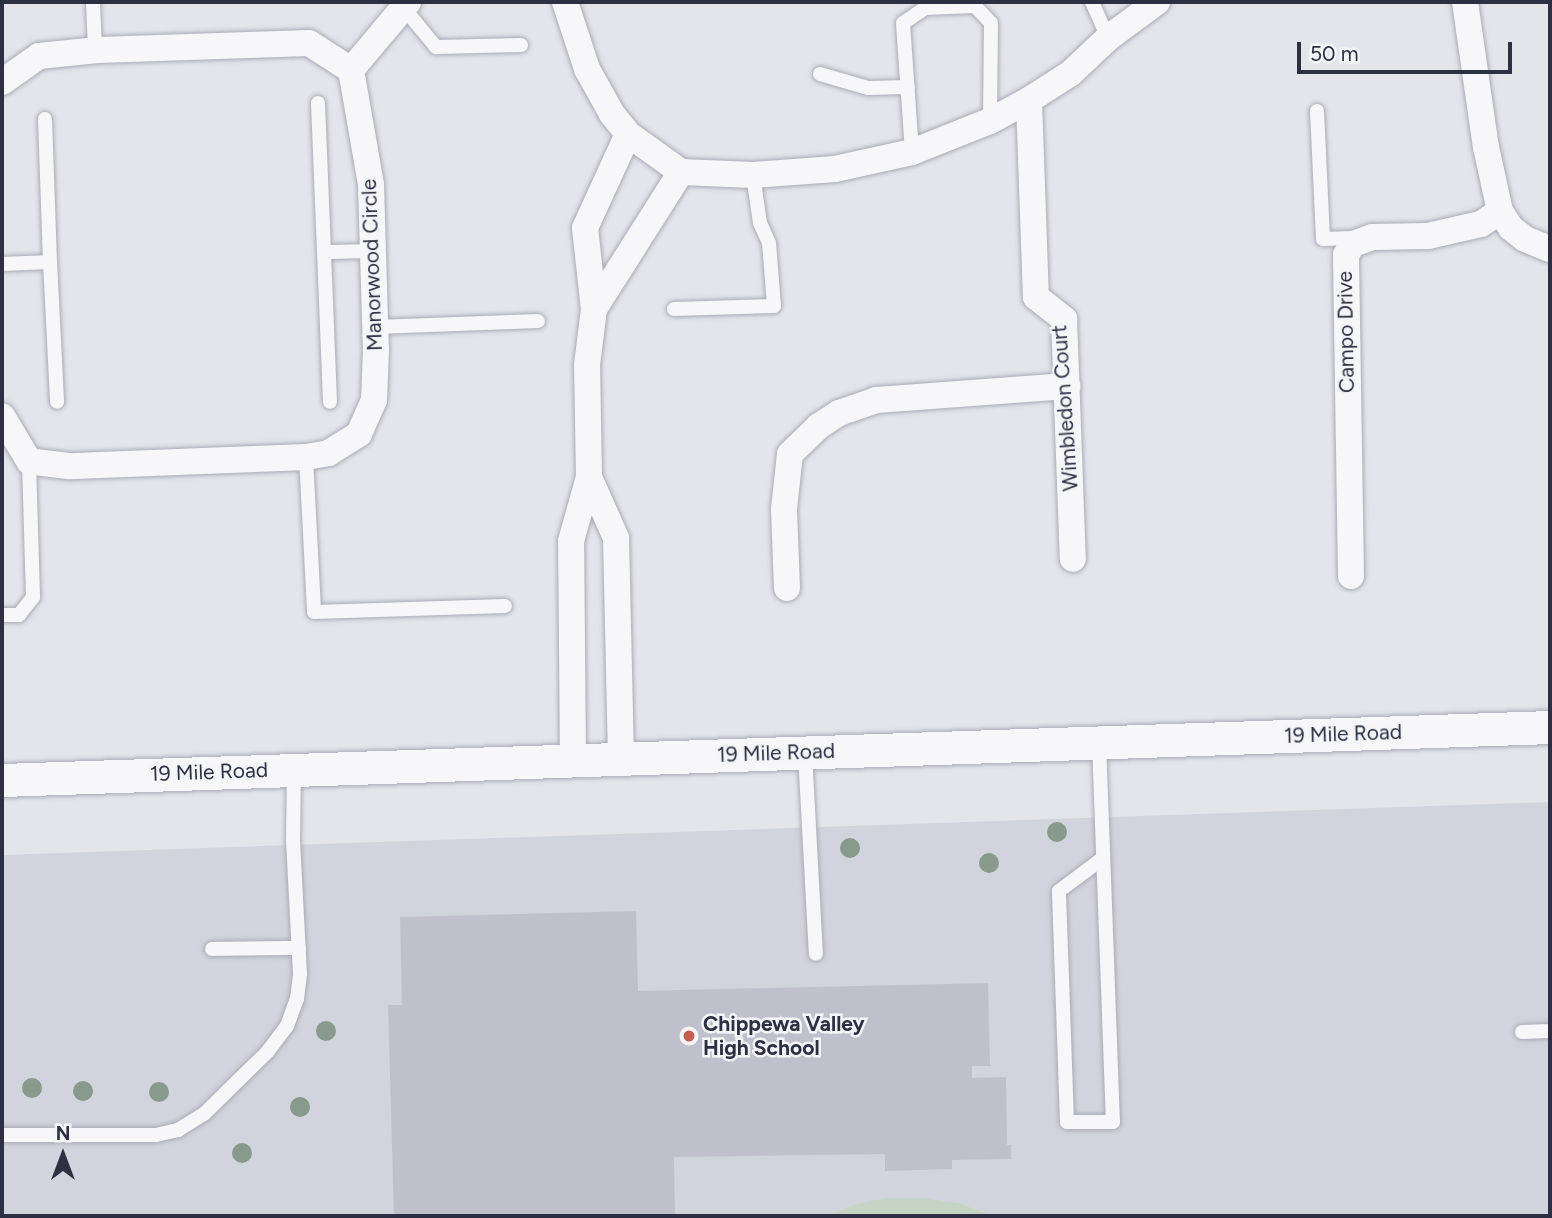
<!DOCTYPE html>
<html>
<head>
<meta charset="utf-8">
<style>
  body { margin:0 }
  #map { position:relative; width:1552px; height:1218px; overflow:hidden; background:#e4e5eb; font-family:Figtree,sans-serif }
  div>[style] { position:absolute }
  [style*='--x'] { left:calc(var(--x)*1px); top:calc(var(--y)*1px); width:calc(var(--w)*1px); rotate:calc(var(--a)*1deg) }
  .built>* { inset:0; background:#d2d4dd }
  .green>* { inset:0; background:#c6d4c6 }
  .building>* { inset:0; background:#bfc0cb }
  .roads { filter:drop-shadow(0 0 2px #a9abb5) drop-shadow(0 0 2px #a9abb5) }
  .service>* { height:14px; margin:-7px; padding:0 7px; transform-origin:7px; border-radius:7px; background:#f7f7f9 }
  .minor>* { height:26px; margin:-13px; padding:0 13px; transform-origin:13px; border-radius:13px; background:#f7f7f9 }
  .tertiary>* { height:33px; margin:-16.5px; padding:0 16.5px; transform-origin:16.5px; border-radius:16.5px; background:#f7f7f9 }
  .trees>* { width:20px; height:20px; margin:-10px; border-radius:50%; background:#879a8b }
  .dots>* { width:19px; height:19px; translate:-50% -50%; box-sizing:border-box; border:4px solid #f4f5f8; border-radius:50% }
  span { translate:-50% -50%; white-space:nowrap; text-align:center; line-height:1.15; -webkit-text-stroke:5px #f4f5f8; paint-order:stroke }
  .street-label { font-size:21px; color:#2d3043 }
  .poi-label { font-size:21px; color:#2d3043; font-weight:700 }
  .left { translate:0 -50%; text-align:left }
  .frame { position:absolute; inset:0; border:4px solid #2d3043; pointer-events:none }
  .north { position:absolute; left:28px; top:1120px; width:70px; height:70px; -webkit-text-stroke:5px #f4f5f8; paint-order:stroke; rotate:0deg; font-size:19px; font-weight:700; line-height:28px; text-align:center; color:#2d3043 }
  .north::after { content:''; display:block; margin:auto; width:24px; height:32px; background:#2d3043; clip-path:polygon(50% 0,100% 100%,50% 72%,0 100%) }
  .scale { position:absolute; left:1297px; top:42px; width:215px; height:32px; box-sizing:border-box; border:4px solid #2d3043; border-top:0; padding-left:9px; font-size:21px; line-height:24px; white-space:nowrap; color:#2d3043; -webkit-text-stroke:5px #f4f5f8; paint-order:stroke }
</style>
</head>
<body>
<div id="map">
  <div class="built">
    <i style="clip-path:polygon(1550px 802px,1550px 1216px,2px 1216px,2px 855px)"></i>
  </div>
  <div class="green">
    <i style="clip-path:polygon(885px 1198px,921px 1198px,958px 1203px,993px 1216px,827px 1216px,853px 1205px)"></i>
  </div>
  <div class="building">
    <i style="clip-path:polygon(636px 911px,638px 991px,988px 983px,990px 1066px,972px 1066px,972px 1078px,1006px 1077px,1007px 1145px,1011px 1145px,1011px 1159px,952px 1160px,952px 1169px,885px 1171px,885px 1154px,674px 1157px,675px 1216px,394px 1216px,388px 1005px,402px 1005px,400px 917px)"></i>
  </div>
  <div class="roads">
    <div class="service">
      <i style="--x:93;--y:2;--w:48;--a:87.6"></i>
      <i style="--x:1092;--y:2;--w:39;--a:66"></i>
      <i style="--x:403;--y:7;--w:52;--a:50.5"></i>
      <i style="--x:436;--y:47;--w:85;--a:-1.3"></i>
      <i style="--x:820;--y:74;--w:50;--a:16.3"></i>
      <i style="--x:868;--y:88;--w:40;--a:-1.4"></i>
      <i style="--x:318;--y:103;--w:299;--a:87.7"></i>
      <i style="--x:1317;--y:111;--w:128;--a:87.3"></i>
      <i style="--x:1323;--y:239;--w:37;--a:-2"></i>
      <i style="--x:912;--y:152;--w:129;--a:-94"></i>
      <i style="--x:903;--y:23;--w:27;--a:-34"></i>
      <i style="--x:925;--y:8;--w:50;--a:-2.3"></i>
      <i style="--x:975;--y:6;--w:23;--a:47"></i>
      <i style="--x:991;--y:23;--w:98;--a:90.6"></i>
      <i style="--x:326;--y:252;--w:48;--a:-1.2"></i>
      <i style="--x:50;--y:262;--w:140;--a:87.1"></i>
      <i style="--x:2;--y:264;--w:48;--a:-2.4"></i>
      <i style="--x:50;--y:262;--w:143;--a:-92"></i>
      <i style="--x:674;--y:309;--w:100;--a:-1.7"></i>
      <i style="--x:774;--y:306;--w:63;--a:-94.5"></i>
      <i style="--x:769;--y:243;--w:22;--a:-114"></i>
      <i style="--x:760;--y:223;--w:49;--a:-98.3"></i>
      <i style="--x:376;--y:327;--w:162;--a:-2.1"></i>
      <i style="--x:306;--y:457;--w:155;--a:87"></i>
      <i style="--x:314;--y:612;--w:191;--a:-1.8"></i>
      <i style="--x:2;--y:615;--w:17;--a:0"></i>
      <i style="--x:19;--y:615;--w:23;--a:-52"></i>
      <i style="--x:33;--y:597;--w:136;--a:-91.7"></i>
      <i style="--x:1099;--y:742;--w:380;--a:87.9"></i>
      <i style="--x:1113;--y:1122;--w:46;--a:180"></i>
      <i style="--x:1067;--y:1122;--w:231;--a:-92"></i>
      <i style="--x:1059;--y:891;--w:54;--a:-36.7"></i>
      <i style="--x:805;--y:753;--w:201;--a:86.9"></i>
      <i style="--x:212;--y:949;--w:87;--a:-0.7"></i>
      <i style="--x:1522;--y:1032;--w:28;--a:-2"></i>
      <i style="--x:2;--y:1135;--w:154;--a:0"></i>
      <i style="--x:156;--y:1135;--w:23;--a:-13"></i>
      <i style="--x:178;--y:1130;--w:31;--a:-32"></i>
      <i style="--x:204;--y:1114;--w:90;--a:-44.5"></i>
      <i style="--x:268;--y:1051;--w:31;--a:-53"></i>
      <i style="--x:287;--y:1026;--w:29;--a:-70"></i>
      <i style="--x:297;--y:999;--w:25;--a:-83"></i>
      <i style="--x:300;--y:974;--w:133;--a:-93"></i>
      <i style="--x:293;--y:841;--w:71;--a:-89.2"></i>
    </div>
    <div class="minor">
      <i style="--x:565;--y:2;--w:71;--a:71.8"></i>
      <i style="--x:587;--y:69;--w:51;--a:60.9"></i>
      <i style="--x:612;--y:114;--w:26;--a:51"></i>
      <i style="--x:628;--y:134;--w:65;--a:35.6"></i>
      <i style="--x:1465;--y:2;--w:147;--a:81.8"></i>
      <i style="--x:1486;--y:147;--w:66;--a:77.7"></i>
      <i style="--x:1500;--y:211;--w:20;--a:57"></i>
      <i style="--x:1511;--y:228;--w:18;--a:38"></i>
      <i style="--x:1525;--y:239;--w:27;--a:22"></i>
      <i style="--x:351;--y:70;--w:89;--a:-50"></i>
      <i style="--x:2;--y:82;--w:45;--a:-35.1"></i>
      <i style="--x:39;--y:56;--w:59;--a:-5.8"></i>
      <i style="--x:98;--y:50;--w:211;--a:-1.9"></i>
      <i style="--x:309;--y:43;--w:50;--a:32.7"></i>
      <i style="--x:351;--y:70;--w:117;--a:80.1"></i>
      <i style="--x:371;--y:185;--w:164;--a:88.3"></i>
      <i style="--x:376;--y:349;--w:51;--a:92.2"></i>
      <i style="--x:374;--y:400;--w:37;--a:114"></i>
      <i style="--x:359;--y:434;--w:36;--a:148"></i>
      <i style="--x:329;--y:453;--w:23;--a:170"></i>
      <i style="--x:306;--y:457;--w:238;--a:177.8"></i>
      <i style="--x:68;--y:466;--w:39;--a:-173"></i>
      <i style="--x:29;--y:461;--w:52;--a:-121"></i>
      <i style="--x:1029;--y:100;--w:197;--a:88"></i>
      <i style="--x:1036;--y:297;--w:36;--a:38"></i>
      <i style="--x:1064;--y:319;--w:240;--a:87.9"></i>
      <i style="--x:628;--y:134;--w:103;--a:114.6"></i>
      <i style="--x:585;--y:228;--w:81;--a:83.7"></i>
      <i style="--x:594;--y:309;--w:162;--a:-57.6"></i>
      <i style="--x:681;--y:172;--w:72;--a:2.4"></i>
      <i style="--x:753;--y:175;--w:82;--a:-4.2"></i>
      <i style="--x:835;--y:169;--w:79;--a:-12.4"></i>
      <i style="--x:912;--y:152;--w:84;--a:-21.7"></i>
      <i style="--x:990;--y:121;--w:44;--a:-28.3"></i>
      <i style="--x:1029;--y:100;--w:50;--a:-32.7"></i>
      <i style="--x:1071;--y:73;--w:51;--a:-43.4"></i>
      <i style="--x:1108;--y:38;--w:61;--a:-36.3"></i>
      <i style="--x:589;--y:477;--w:112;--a:-91"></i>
      <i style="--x:587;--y:365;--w:56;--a:-82.9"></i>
      <i style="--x:1351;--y:576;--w:321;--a:-90.9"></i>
      <i style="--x:1346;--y:255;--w:13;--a:-58"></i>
      <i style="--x:1353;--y:244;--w:20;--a:-20"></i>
      <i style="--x:1372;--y:237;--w:56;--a:-1"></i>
      <i style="--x:1428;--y:236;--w:54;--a:-12.8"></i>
      <i style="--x:1481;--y:224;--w:23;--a:-34"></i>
      <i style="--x:787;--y:588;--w:79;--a:-92.2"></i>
      <i style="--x:784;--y:509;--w:55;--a:-83.8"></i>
      <i style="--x:790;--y:454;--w:40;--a:-44"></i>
      <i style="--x:819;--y:426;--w:24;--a:-33"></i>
      <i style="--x:839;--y:413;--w:39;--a:-19"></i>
      <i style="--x:876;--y:400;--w:192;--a:-4.2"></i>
      <i style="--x:573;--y:760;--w:219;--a:-90.5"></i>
      <i style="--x:571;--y:541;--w:66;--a:-74.3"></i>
      <i style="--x:589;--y:477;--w:67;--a:66.1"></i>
      <i style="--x:616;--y:538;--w:220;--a:88.7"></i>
    </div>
    <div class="tertiary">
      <i style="--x:2;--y:780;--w:1549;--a:-1.96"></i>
    </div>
  </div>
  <div class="trees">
    <i style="left:1057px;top:832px"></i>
    <i style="left:850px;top:848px"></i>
    <i style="left:989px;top:863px"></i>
    <i style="left:326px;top:1031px"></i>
    <i style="left:32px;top:1088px"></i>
    <i style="left:83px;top:1091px"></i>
    <i style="left:159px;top:1092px"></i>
    <i style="left:300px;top:1107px"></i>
    <i style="left:242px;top:1153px"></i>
  </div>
  <div class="dots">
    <i style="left:689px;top:1036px;background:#c65d53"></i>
  </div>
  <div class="street-label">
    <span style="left:372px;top:265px;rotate:-92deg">Manorwood Circle</span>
    <span style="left:1346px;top:332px;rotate:-91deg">Campo Drive</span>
    <span style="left:1065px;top:408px;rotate:-94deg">Wimbledon Court</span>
    <span style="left:1343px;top:734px;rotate:-2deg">19 Mile Road</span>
    <span style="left:776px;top:753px;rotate:-2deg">19 Mile Road</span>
    <span style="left:209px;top:772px;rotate:-2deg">19 Mile Road</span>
  </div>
  <div class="poi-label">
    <span class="left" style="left:703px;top:1036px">Chippewa Valley<br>High School</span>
  </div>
  <div class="frame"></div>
  <div class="north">N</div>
  <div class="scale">50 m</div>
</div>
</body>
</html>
